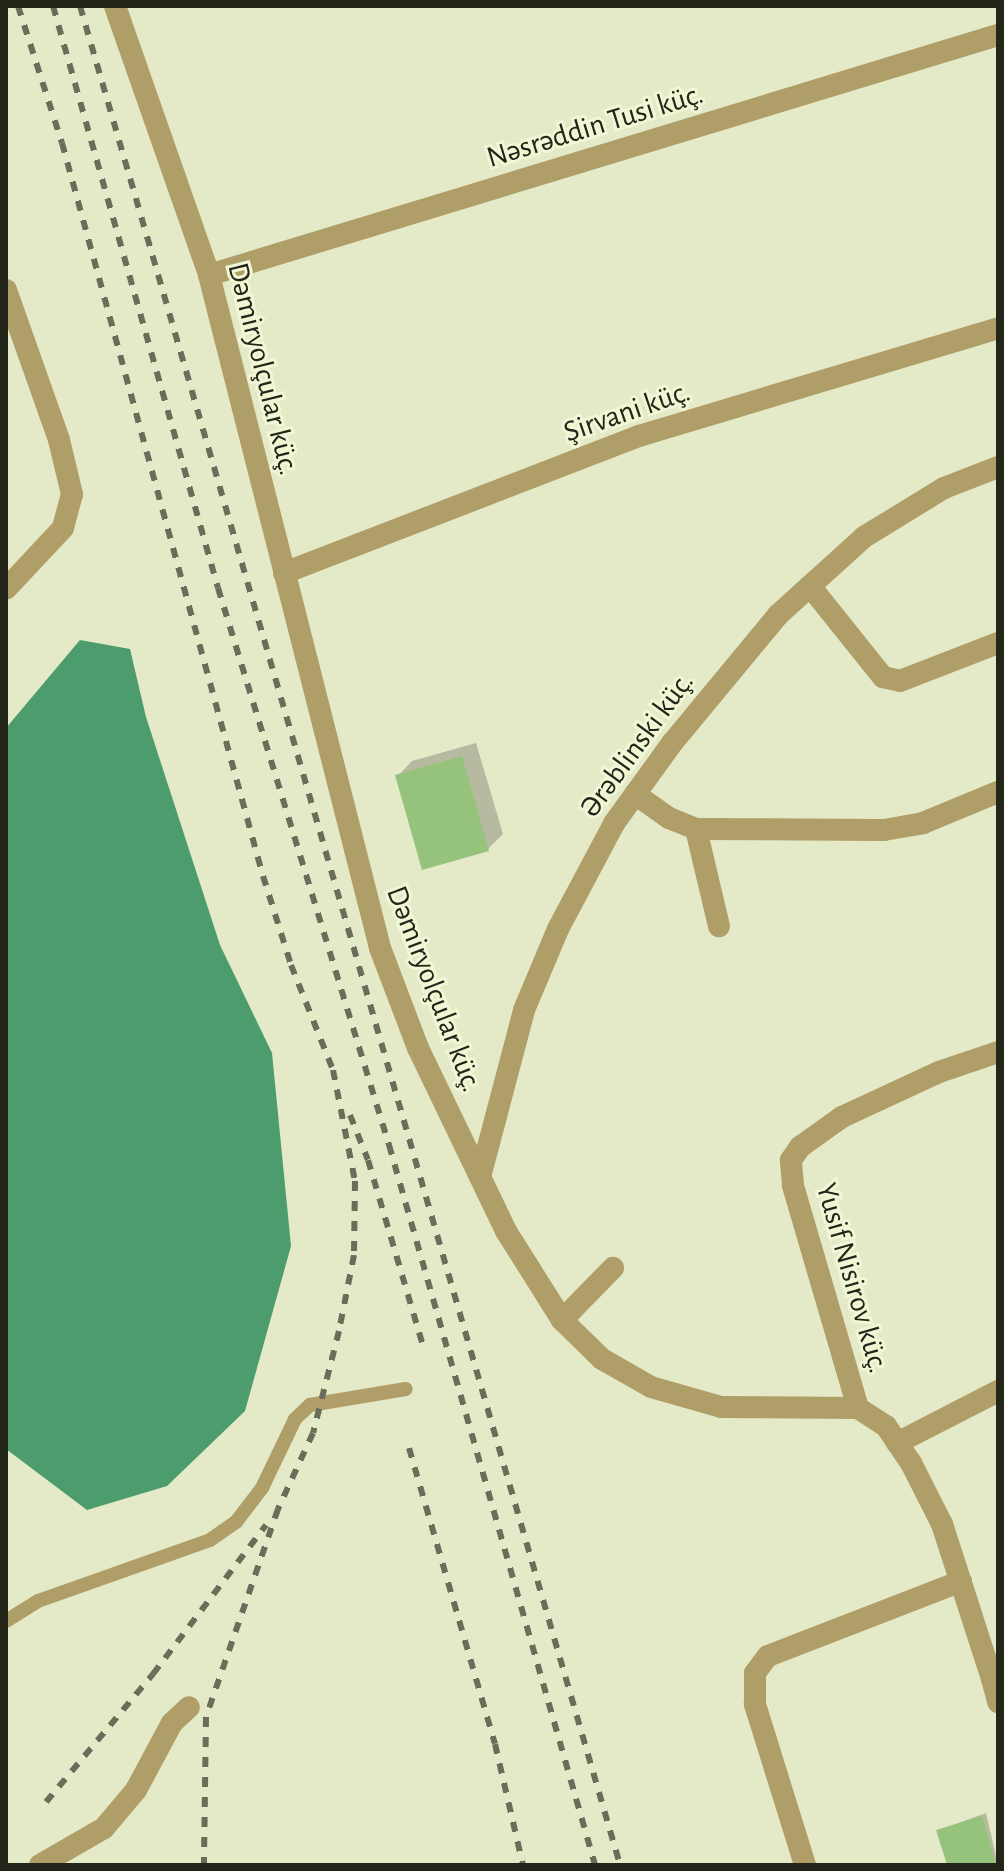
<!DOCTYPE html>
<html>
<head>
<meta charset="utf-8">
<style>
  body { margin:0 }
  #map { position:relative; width:1004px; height:1871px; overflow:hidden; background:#e4e9c8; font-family:"Alegreya Sans",sans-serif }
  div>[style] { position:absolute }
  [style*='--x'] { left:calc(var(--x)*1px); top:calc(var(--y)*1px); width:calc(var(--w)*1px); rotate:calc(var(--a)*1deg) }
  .water>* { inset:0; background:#4c9c6d }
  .shadow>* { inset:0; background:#0003 }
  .building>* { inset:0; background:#96c37c }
  .service>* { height:14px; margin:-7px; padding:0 7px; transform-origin:7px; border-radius:7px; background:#af9e68 }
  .minor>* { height:22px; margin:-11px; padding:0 11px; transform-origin:11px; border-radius:11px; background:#af9e68 }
  .tertiary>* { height:22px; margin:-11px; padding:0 11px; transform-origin:11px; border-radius:11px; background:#af9e68 }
  .rail>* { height:6px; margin-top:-3px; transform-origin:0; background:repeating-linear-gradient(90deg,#6a6d59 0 10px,transparent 0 20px) }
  span { translate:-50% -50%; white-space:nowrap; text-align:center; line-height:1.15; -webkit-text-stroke:6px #f1f6d5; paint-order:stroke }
  .street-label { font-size:30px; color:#232519 }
  .frame { position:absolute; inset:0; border:8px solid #232519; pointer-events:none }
</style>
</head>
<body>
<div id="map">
  <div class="water">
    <i style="clip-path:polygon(80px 640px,130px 649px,146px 717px,220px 945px,272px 1053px,291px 1246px,245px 1411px,167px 1486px,87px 1510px,6px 1449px,6px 728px)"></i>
  </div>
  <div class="shadow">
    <i style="clip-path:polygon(476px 743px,503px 834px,488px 849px,398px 776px,412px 761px)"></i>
    <i style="clip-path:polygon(986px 1813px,998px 1865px,949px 1865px,939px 1830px)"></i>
  </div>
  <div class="building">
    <i style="clip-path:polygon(462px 756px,489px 851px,422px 870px,395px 775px)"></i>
    <i style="clip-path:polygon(982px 1816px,996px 1865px,947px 1865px,936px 1830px)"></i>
  </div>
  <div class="service">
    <i style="--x:6;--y:1621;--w:38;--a:-32"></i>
    <i style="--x:38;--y:1601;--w:182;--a:-19.5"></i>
    <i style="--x:210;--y:1540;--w:32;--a:-35"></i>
    <i style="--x:236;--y:1522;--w:43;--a:-52.6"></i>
    <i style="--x:262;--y:1488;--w:76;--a:-64.4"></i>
    <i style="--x:295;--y:1419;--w:21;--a:-43"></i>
    <i style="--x:310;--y:1405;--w:97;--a:-9.5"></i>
  </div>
  <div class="minor">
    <i style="--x:115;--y:6;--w:285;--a:70.7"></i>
    <i style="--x:209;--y:275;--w:694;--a:75.74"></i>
    <i style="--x:380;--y:948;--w:107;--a:69.2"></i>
    <i style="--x:418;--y:1048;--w:203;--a:64.3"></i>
    <i style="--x:506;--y:1231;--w:105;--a:57.8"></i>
    <i style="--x:562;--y:1320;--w:56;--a:44.3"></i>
    <i style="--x:602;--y:1359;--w:56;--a:29.7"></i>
    <i style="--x:651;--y:1387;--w:73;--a:15.9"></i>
    <i style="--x:721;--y:1407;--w:137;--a:0.4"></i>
    <i style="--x:858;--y:1408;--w:33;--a:33"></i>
    <i style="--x:886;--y:1426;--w:45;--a:56"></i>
    <i style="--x:911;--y:1463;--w:68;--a:63.1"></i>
    <i style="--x:942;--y:1524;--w:163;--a:72.1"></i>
    <i style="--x:209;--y:275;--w:825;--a:-16.92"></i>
    <i style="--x:6;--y:290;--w:159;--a:70.5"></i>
    <i style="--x:59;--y:440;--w:56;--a:76.5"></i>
    <i style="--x:72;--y:494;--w:35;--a:105"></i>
    <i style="--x:63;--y:528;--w:83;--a:133.1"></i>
    <i style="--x:284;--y:573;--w:381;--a:-21.1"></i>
    <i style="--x:639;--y:436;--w:375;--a:-16.7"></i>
    <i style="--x:810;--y:586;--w:117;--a:51.3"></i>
    <i style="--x:883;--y:677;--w:17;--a:13"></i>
    <i style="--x:900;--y:681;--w:105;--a:-21.2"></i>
    <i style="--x:635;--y:794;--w:42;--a:35.2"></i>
    <i style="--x:669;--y:818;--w:29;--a:22"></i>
    <i style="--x:696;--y:829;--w:188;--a:0.3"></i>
    <i style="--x:884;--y:830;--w:40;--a:-10"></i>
    <i style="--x:923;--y:823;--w:81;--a:-22.5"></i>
    <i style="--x:696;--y:829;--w:100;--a:76.7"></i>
    <i style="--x:480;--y:1177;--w:173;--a:-75.2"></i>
    <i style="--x:524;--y:1010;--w:88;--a:-67.2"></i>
    <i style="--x:558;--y:929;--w:121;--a:-62"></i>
    <i style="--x:615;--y:822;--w:99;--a:-54.1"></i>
    <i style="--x:673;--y:742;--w:165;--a:-50.4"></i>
    <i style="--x:778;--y:615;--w:116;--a:-42.2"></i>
    <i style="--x:864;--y:537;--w:94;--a:-31.5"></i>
    <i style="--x:944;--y:488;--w:58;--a:-21.3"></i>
    <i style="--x:562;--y:1320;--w:73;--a:-45.6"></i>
    <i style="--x:858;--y:1408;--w:232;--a:-106.3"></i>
    <i style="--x:793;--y:1185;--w:25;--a:-95"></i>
    <i style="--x:791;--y:1160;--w:16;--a:-55"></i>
    <i style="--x:800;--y:1147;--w:52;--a:-35.5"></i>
    <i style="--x:842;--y:1117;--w:107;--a:-24.9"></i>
    <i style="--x:939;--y:1072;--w:62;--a:-18.7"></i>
    <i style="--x:897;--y:1443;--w:114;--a:-27.2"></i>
    <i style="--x:40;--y:1865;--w:74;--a:-30"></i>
    <i style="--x:104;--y:1828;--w:50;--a:-49.9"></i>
    <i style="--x:136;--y:1790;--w:76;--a:-61.8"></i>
    <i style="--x:172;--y:1723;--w:23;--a:-43"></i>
    <i style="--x:805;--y:1865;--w:169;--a:-107.3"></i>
    <i style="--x:755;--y:1704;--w:31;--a:-90"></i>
    <i style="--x:755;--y:1673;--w:21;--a:-53"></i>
    <i style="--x:768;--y:1656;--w:207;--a:-21.2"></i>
  </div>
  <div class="tertiary">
    <i style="--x:998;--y:1678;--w:6;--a:171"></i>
    <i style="--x:992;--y:1679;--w:24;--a:75"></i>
  </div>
  <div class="rail">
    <i style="--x:18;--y:6;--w:144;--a:72.2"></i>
    <i style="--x:62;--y:143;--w:760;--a:74.67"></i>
    <i style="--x:263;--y:876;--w:93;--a:72.5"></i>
    <i style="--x:291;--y:965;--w:113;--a:68.2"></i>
    <i style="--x:333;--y:1070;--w:113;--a:78.8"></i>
    <i style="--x:355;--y:1181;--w:74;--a:90.8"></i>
    <i style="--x:354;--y:1255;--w:77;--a:101.2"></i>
    <i style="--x:339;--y:1331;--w:105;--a:104.3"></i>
    <i style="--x:313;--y:1433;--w:84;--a:114.7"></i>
    <i style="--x:278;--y:1509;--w:220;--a:109.1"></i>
    <i style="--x:206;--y:1717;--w:148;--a:90.8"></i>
    <i style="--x:53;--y:6;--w:605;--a:74.17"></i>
    <i style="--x:218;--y:588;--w:583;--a:72.93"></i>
    <i style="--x:389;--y:1145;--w:749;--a:74.03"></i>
    <i style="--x:80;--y:6;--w:1936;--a:73.8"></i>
    <i style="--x:350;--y:1115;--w:48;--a:68.2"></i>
    <i style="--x:368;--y:1160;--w:194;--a:73.5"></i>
    <i style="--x:409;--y:1448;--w:308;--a:73.8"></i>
    <i style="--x:495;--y:1744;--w:124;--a:77"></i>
    <i style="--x:46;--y:1802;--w:167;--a:-50.1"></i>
    <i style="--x:153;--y:1674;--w:187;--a:-52.8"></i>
  </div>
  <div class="street-label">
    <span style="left:595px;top:126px;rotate:-17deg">Nəsrəddin Tusi küç.</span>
    <span style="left:263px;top:369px;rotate:76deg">Dəmiryolçular küç.</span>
    <span style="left:627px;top:412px;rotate:-19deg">Şirvani küç.</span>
    <span style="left:637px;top:745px;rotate:-54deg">Ərəblinski küç.</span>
    <span style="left:434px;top:989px;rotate:69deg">Dəmiryolçular küç.</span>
    <span style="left:852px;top:1278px;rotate:74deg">Yusif Nisirov küç.</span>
  </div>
  <div class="frame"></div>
</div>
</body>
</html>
